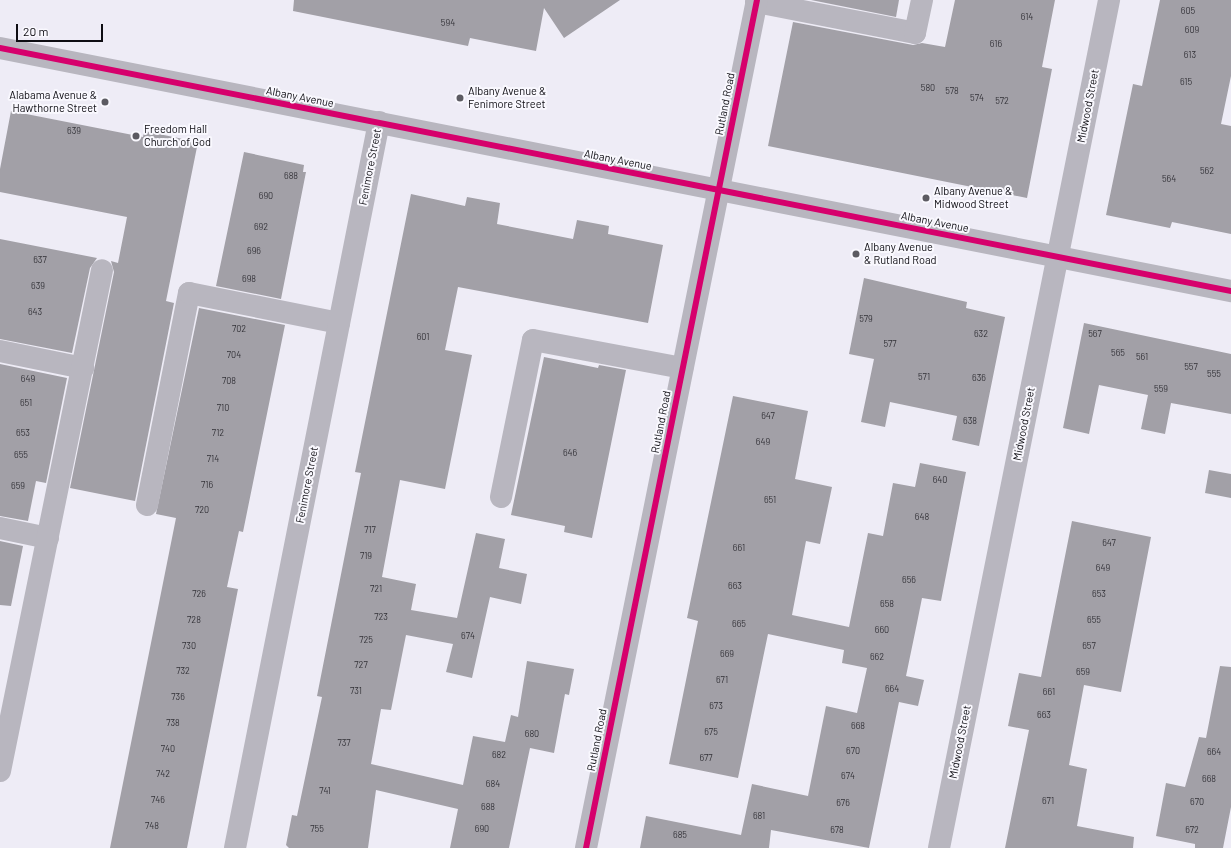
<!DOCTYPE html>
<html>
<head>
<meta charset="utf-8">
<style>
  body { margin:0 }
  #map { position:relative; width:1231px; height:848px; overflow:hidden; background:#eeecf6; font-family:Barlow,sans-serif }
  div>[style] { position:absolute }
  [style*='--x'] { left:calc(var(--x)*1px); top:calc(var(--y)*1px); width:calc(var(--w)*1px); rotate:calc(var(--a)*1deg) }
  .building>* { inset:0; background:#a2a0a7 }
  .minor>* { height:22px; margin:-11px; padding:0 11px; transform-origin:11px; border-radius:11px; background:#b8b6bf }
  .cycleway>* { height:6px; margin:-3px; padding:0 3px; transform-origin:3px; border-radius:3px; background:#d6006c }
  .dots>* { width:11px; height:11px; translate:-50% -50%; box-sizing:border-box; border:2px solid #f9f8fe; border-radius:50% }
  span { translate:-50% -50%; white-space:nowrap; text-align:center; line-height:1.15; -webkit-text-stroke:4px #f9f8fe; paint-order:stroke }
  .number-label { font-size:9px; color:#333238 }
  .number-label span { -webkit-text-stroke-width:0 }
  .poi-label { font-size:11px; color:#0e0d13 }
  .left { translate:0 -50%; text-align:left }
  .right { translate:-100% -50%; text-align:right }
  .street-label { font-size:11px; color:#0e0d13 }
  .scale { position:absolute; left:16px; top:24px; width:87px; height:18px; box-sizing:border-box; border:2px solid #0e0d13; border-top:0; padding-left:5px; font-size:12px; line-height:14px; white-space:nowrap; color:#0e0d13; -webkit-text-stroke:3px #f9f8fe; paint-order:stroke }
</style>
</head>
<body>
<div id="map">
  <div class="building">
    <i style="clip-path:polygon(294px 0,620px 0,564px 38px,544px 8px,536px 51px,470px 38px,468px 46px,293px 11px)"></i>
    <i style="clip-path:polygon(811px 0,899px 0,896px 17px)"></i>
    <i style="clip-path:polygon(955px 0,1055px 0,1042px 67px,1052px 69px,1027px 198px,768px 146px,793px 22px,913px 45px,922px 43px,945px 47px)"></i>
    <i style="clip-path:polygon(1160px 0,1231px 0,1231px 76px,1221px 124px,1231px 126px,1231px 234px,1172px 222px,1170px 228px,1106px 215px,1133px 84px,1142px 86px)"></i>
    <i style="clip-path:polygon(11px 111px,143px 137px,144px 131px,198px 142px,166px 301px,174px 303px,135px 501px,70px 488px,114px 272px,111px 261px,118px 263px,127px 217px,0 192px,0 169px)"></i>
    <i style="clip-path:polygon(244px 152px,304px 165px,303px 172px,306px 172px,281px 299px,216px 286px)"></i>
    <i style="clip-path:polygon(411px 194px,465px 206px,467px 197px,500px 203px,497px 224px,573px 239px,577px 220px,609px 226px,608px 234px,663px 245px,648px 323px,458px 287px,445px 350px,472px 355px,445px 489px,400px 480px,382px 577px,416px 584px,411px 610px,457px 618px,476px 533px,505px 539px,499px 568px,527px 574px,521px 604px,490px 597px,472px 678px,446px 672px,453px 644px,406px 635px,391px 710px,381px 709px,371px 764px,463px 785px,473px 736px,505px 742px,511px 715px,518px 717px,527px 661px,574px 669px,569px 695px,565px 694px,554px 753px,530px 748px,509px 848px,450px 848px,458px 809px,376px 790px,368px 848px,289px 848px,286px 845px,292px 815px,297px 816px,322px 697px,317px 696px,361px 473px,355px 472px)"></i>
    <i style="clip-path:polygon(0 239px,97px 258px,90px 268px,72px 353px,0 339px)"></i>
    <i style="clip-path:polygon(864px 278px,967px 302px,966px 308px,1005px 317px,979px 446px,952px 440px,957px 416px,890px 402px,885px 427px,861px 422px,874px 359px,849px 354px)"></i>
    <i style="clip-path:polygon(199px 308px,285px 325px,243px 532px,239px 531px,227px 587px,238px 589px,187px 848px,110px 848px,176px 518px,156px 514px)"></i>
    <i style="clip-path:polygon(1084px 323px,1231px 354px,1231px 414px,1171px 403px,1165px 434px,1141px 429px,1148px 395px,1099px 385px,1089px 434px,1063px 428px)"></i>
    <i style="clip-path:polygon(544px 357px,598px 368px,599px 365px,626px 370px,592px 538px,564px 532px,565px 526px,511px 515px)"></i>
    <i style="clip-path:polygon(0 364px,67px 378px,46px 483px,36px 481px,28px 521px,0 516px)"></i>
    <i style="clip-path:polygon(733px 396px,808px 411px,795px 479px,832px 487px,820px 544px,806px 541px,792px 615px,849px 627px,868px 533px,883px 536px,893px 483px,915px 487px,920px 463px,966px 472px,941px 601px,922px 598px,917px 623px,906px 676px,924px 680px,918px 706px,899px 702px,869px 848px,771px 830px,769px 848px,640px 848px,646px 816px,741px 835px,752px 784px,808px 796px,826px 706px,857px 713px,867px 668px,842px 663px,844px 650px,768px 634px,738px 778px,669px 764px,698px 621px,687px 618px)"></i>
    <i style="clip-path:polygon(1209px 470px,1231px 474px,1231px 498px,1205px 493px)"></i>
    <i style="clip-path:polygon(1072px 521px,1151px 537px,1121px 692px,1084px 685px,1069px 765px,1087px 769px,1077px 826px,1134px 837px,1133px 848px,1005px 848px,1029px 730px,1008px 726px,1019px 673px,1041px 677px)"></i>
    <i style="clip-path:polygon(0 541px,23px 546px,11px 606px,0 605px)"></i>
    <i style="clip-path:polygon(1220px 666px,1231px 667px,1231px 807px,1223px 848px,1195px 848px,1195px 844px,1156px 836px,1166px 783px,1185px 787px,1199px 737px,1206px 738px)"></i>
  </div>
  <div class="minor">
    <i style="--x:756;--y:2;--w:162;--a:11"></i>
    <i style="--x:915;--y:33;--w:34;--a:-78"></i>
    <i style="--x:0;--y:48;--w:1255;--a:11.17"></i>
    <i style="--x:0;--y:351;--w:85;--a:11.6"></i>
    <i style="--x:501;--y:497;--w:160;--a:-78.5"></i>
    <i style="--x:533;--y:340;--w:152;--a:10.6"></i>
    <i style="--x:147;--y:505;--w:216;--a:-78.8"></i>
    <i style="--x:189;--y:293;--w:153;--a:11.3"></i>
    <i style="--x:0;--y:528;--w:49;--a:11.8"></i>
    <i style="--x:0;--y:771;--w:511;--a:-78.49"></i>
    <i style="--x:235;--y:848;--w:740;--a:-78.78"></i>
    <i style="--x:586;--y:848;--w:865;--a:-78.6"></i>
    <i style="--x:939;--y:848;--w:865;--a:-78.66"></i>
  </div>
  <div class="cycleway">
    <i style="--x:0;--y:48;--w:1255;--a:11.17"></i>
    <i style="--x:586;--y:848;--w:865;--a:-78.6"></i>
  </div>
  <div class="dots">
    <i style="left:460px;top:98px;background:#5c5b62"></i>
    <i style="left:105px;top:102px;background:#5c5b62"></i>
    <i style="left:136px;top:136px;background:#5c5b62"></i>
    <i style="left:926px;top:198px;background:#5c5b62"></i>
    <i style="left:856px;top:254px;background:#5c5b62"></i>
  </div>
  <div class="number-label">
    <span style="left:1188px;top:11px">605</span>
    <span style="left:1027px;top:17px">614</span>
    <span style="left:448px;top:23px">594</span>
    <span style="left:1192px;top:30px">609</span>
    <span style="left:996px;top:44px">616</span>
    <span style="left:1190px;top:55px">613</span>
    <span style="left:1186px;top:82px">615</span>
    <span style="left:928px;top:88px">580</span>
    <span style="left:952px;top:91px">578</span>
    <span style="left:977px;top:98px">574</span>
    <span style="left:1002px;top:101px">572</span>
    <span style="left:74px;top:131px">639</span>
    <span style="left:1207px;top:171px">562</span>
    <span style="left:291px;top:176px">688</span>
    <span style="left:1169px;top:179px">564</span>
    <span style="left:266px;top:196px">690</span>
    <span style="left:261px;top:227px">692</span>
    <span style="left:254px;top:251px">696</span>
    <span style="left:40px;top:260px">637</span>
    <span style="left:249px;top:279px">698</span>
    <span style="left:38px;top:286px">639</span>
    <span style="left:35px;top:312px">643</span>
    <span style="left:866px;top:319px">579</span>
    <span style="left:239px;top:329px">702</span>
    <span style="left:981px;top:334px">632</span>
    <span style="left:1095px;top:334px">567</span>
    <span style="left:423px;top:337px">601</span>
    <span style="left:890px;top:344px">577</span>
    <span style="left:1118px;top:353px">565</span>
    <span style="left:234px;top:355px">704</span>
    <span style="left:1142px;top:357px">561</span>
    <span style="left:1191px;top:367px">557</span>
    <span style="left:1214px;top:374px">555</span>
    <span style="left:924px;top:377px">571</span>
    <span style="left:979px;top:378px">636</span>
    <span style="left:28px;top:379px">649</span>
    <span style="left:229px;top:381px">708</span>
    <span style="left:1161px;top:389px">559</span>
    <span style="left:26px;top:403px">651</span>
    <span style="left:223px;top:408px">710</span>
    <span style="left:768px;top:416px">647</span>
    <span style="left:970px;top:421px">638</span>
    <span style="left:23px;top:433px">653</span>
    <span style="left:218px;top:433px">712</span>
    <span style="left:763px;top:442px">649</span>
    <span style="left:570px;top:453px">646</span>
    <span style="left:21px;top:455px">655</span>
    <span style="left:213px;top:459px">714</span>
    <span style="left:940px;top:480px">640</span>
    <span style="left:207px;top:485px">716</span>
    <span style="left:18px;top:486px">659</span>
    <span style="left:770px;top:500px">651</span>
    <span style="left:202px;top:510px">720</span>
    <span style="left:922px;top:517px">648</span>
    <span style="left:370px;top:530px">717</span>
    <span style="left:1109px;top:543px">647</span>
    <span style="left:739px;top:548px">661</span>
    <span style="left:366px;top:556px">719</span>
    <span style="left:1103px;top:568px">649</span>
    <span style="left:909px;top:580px">656</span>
    <span style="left:735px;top:586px">663</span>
    <span style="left:376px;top:589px">721</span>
    <span style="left:199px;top:594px">726</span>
    <span style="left:1099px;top:594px">653</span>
    <span style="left:887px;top:604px">658</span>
    <span style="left:381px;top:617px">723</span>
    <span style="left:194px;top:620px">728</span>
    <span style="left:1094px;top:620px">655</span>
    <span style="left:739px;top:624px">665</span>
    <span style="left:882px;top:630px">660</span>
    <span style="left:468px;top:636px">674</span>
    <span style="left:366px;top:640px">725</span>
    <span style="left:189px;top:646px">730</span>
    <span style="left:1089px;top:646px">657</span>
    <span style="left:727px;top:654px">669</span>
    <span style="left:877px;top:657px">662</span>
    <span style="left:361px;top:665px">727</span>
    <span style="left:183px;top:671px">732</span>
    <span style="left:1083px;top:672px">659</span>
    <span style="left:722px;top:680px">671</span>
    <span style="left:892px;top:689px">664</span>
    <span style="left:356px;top:691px">731</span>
    <span style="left:1049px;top:692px">661</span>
    <span style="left:178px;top:697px">736</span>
    <span style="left:716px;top:706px">673</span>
    <span style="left:1044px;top:715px">663</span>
    <span style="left:173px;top:723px">738</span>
    <span style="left:858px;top:726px">668</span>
    <span style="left:711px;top:732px">675</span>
    <span style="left:532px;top:734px">680</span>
    <span style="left:344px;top:743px">737</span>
    <span style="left:168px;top:749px">740</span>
    <span style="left:853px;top:751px">670</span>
    <span style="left:1214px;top:752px">664</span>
    <span style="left:499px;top:755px">682</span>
    <span style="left:706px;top:758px">677</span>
    <span style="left:163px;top:774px">742</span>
    <span style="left:848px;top:776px">674</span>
    <span style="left:1209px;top:779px">668</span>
    <span style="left:493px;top:784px">684</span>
    <span style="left:325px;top:791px">741</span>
    <span style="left:158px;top:800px">746</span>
    <span style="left:1048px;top:801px">671</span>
    <span style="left:1197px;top:802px">670</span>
    <span style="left:843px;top:803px">676</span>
    <span style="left:488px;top:807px">688</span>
    <span style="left:759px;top:816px">681</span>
    <span style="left:152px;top:826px">748</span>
    <span style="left:317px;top:829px">755</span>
    <span style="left:482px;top:829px">690</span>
    <span style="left:837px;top:830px">678</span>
    <span style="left:1192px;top:830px">672</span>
    <span style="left:680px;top:835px">685</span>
  </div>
  <div class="poi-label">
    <span class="left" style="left:468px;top:98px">Albany Avenue &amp;<br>Fenimore Street</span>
    <span class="right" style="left:97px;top:102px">Alabama Avenue &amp;<br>Hawthorne Street</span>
    <span class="left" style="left:144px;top:136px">Freedom Hall<br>Church of God</span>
    <span class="left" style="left:934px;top:198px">Albany Avenue &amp;<br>Midwood Street</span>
    <span class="left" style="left:864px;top:254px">Albany Avenue<br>&amp; Rutland Road</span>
  </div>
  <div class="street-label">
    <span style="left:300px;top:97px;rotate:11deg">Albany Avenue</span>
    <span style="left:725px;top:104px;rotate:-79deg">Rutland Road</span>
    <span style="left:1088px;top:106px;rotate:-79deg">Midwood Street</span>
    <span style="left:618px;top:160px;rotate:11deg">Albany Avenue</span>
    <span style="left:370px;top:167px;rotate:-79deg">Fenimore Street</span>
    <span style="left:935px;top:222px;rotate:11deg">Albany Avenue</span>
    <span style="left:661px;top:422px;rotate:-79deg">Rutland Road</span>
    <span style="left:1024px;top:424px;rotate:-79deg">Midwood Street</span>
    <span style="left:307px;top:485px;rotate:-79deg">Fenimore Street</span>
    <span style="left:597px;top:740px;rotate:-79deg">Rutland Road</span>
    <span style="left:960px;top:742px;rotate:-79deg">Midwood Street</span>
  </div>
  <div class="scale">20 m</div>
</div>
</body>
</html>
